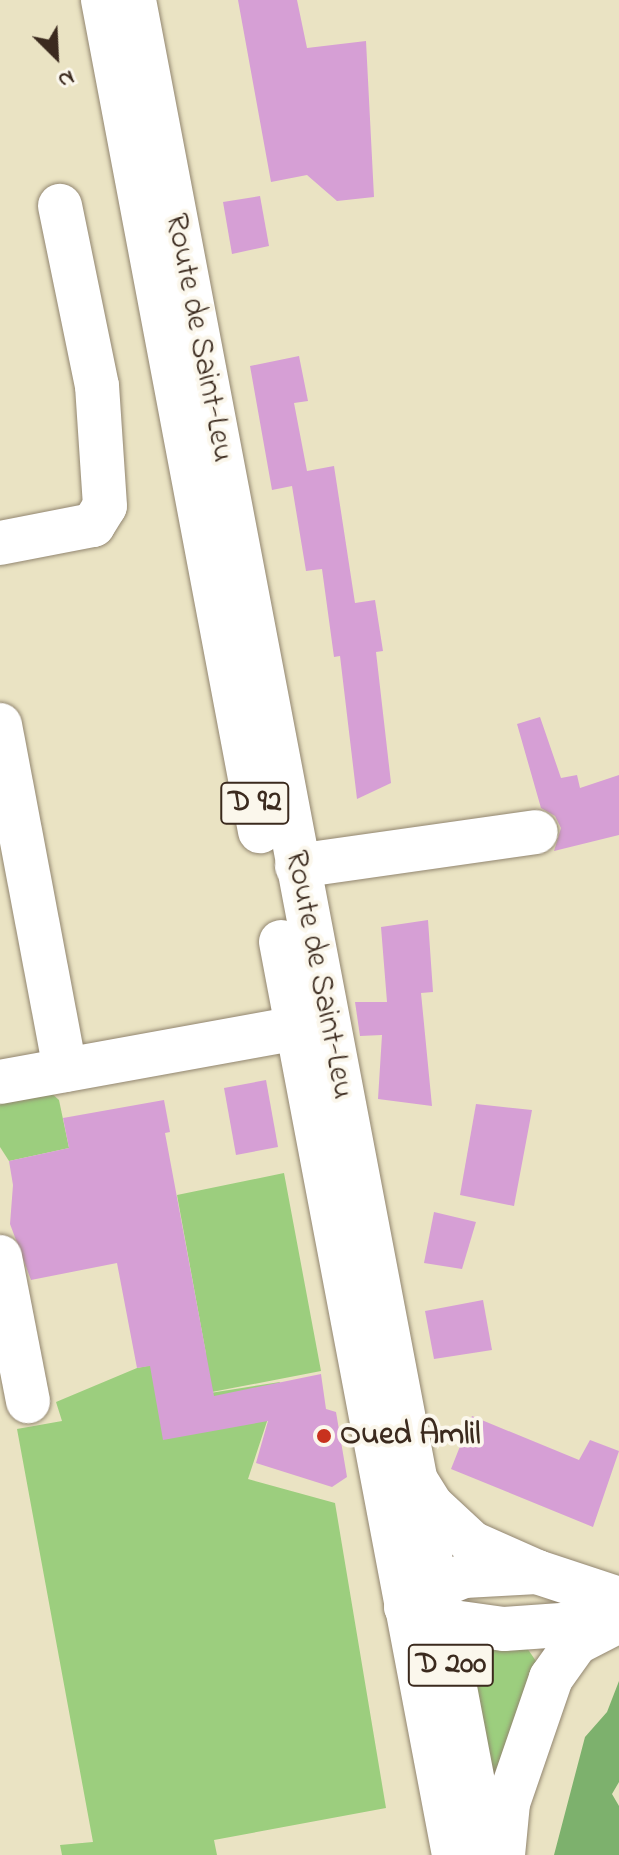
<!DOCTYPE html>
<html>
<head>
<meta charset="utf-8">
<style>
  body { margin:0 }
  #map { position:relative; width:619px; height:1855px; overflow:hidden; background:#eae3c3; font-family:"Indie Flower",sans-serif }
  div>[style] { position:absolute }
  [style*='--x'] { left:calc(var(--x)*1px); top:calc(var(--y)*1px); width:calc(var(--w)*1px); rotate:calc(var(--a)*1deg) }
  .green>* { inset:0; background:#9cce7e }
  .forest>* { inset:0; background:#7db16d }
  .building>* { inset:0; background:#d69fd5 }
  .roads { filter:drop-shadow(0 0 2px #928670) drop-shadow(0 0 2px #928670) }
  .minor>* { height:44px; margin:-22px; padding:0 22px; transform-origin:22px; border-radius:22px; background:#fff }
  .major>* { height:44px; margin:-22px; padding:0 22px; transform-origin:22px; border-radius:22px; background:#fff }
  .dots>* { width:22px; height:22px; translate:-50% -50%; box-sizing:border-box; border:4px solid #fbf7ec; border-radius:50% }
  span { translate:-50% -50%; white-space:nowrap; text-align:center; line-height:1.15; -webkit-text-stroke:8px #fbf7ec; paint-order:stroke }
  .shield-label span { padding:2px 6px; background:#fbf7ec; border:2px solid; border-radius:6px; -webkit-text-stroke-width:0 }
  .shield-label { font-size:30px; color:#3b2a1e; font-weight:700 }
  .street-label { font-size:32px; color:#3b2a1e }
  .poi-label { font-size:32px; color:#3b2a1e; font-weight:700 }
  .left { translate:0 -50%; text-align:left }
  .north { position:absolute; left:16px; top:16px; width:80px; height:80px; -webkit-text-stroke:6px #fbf7ec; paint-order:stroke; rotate:156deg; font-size:22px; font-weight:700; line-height:32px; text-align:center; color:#3b2a1e }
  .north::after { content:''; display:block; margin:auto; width:28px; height:36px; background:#3b2a1e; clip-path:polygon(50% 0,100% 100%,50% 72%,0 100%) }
</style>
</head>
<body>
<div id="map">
  <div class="green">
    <i style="clip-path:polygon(49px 1091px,59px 1100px,69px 1148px,9px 1161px,0 1147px,0 1102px)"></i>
    <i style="clip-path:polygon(284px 1173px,321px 1371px,191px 1396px,280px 1382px,248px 1479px,335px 1503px,386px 1808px,214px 1840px,217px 1855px,62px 1855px,60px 1845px,93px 1842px,17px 1429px,62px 1421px,56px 1402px,137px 1368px,206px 1354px,177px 1195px)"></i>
    <i style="clip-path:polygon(462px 1640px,525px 1645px,542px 1670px,498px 1803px)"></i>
  </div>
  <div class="forest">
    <i style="clip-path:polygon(619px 1681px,619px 1782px,612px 1794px,619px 1806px,619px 1855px,554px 1855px,585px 1737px,607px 1712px)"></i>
  </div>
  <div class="building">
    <i style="clip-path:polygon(238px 0,297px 0,307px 48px,366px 41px,374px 197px,337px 201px,307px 175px,271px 182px)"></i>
    <i style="clip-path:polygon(260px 196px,269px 246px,232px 254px,223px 202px)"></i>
    <i style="clip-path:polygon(299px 356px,308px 401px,294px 403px,307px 471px,334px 466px,355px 603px,375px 600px,383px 651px,376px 652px,391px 783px,357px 799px,340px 656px,334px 657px,322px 569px,306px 571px,292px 486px,272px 490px,250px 366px)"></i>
    <i style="clip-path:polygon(540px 717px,561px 778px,577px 775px,580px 788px,619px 775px,619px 835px,554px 851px,561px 828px,555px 816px,541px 808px,517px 724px)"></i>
    <i style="clip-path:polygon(428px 920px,433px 992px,421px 993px,432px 1106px,378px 1099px,382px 1035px,360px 1036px,355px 1002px,387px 1002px,381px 927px)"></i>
    <i style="clip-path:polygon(266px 1080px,278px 1147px,236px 1155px,224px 1088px)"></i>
    <i style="clip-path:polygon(164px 1100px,170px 1132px,165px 1133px,214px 1396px,321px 1374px,326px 1409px,336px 1412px,347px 1477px,332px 1487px,256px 1463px,268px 1421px,163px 1440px,150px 1366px,137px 1368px,117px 1263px,31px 1280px,10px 1224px,13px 1185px,9px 1161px,69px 1148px,63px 1118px)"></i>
    <i style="clip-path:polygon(476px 1104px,532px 1110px,514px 1206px,460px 1195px)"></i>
    <i style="clip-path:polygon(434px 1212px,476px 1222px,462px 1269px,424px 1263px)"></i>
    <i style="clip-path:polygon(483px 1300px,492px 1350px,434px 1359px,425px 1311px)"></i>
    <i style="clip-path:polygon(472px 1416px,579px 1460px,590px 1440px,619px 1451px,593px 1527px,451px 1469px)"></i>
  </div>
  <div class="roads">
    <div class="minor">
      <i style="--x:0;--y:543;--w:95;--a:-11"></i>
      <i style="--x:93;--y:525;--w:22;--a:-58"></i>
      <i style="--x:105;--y:506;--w:120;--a:-93.8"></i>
      <i style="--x:97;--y:386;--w:184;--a:-101.6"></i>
      <i style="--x:0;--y:725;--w:351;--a:79.3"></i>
      <i style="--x:297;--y:866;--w:241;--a:-8.1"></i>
      <i style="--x:0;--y:1082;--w:301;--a:-10.3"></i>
      <i style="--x:0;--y:1257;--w:147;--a:79"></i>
      <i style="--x:413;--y:1476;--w:36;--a:58"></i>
      <i style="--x:432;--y:1506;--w:54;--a:42.8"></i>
      <i style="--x:472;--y:1543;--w:71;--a:24"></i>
      <i style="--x:537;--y:1572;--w:86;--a:18.2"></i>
      <i style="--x:537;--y:1572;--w:73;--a:176.9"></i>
      <i style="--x:464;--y:1576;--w:42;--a:157.7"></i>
      <i style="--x:425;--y:1592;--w:24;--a:142"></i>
      <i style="--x:406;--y:1607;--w:49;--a:17.7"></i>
      <i style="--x:453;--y:1622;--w:51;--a:7.8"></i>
      <i style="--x:504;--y:1629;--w:115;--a:-4"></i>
      <i style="--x:503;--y:1855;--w:52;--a:-84.5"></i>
      <i style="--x:508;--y:1803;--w:132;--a:-71"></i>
      <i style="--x:551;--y:1678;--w:43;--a:-54.5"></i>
      <i style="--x:576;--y:1643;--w:42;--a:-27.2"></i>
    </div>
    <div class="major">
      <i style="--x:103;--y:0;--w:846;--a:79.3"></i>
      <i style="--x:134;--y:0;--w:1888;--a:79.23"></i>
      <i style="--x:281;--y:942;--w:929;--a:79.27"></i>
    </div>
  </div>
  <div class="dots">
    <i style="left:324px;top:1436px;background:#c8321e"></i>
  </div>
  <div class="shield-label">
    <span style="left:255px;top:803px">D 92</span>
    <span style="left:451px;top:1665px">D 200</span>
  </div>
  <div class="street-label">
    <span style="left:198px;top:338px;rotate:79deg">Route de Saint-Leu</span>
    <span style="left:318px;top:975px;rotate:79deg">Route de Saint-Leu</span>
  </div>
  <div class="poi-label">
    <span class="left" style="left:340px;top:1436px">Oued Amlil</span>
  </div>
  <div class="north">N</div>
</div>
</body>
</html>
